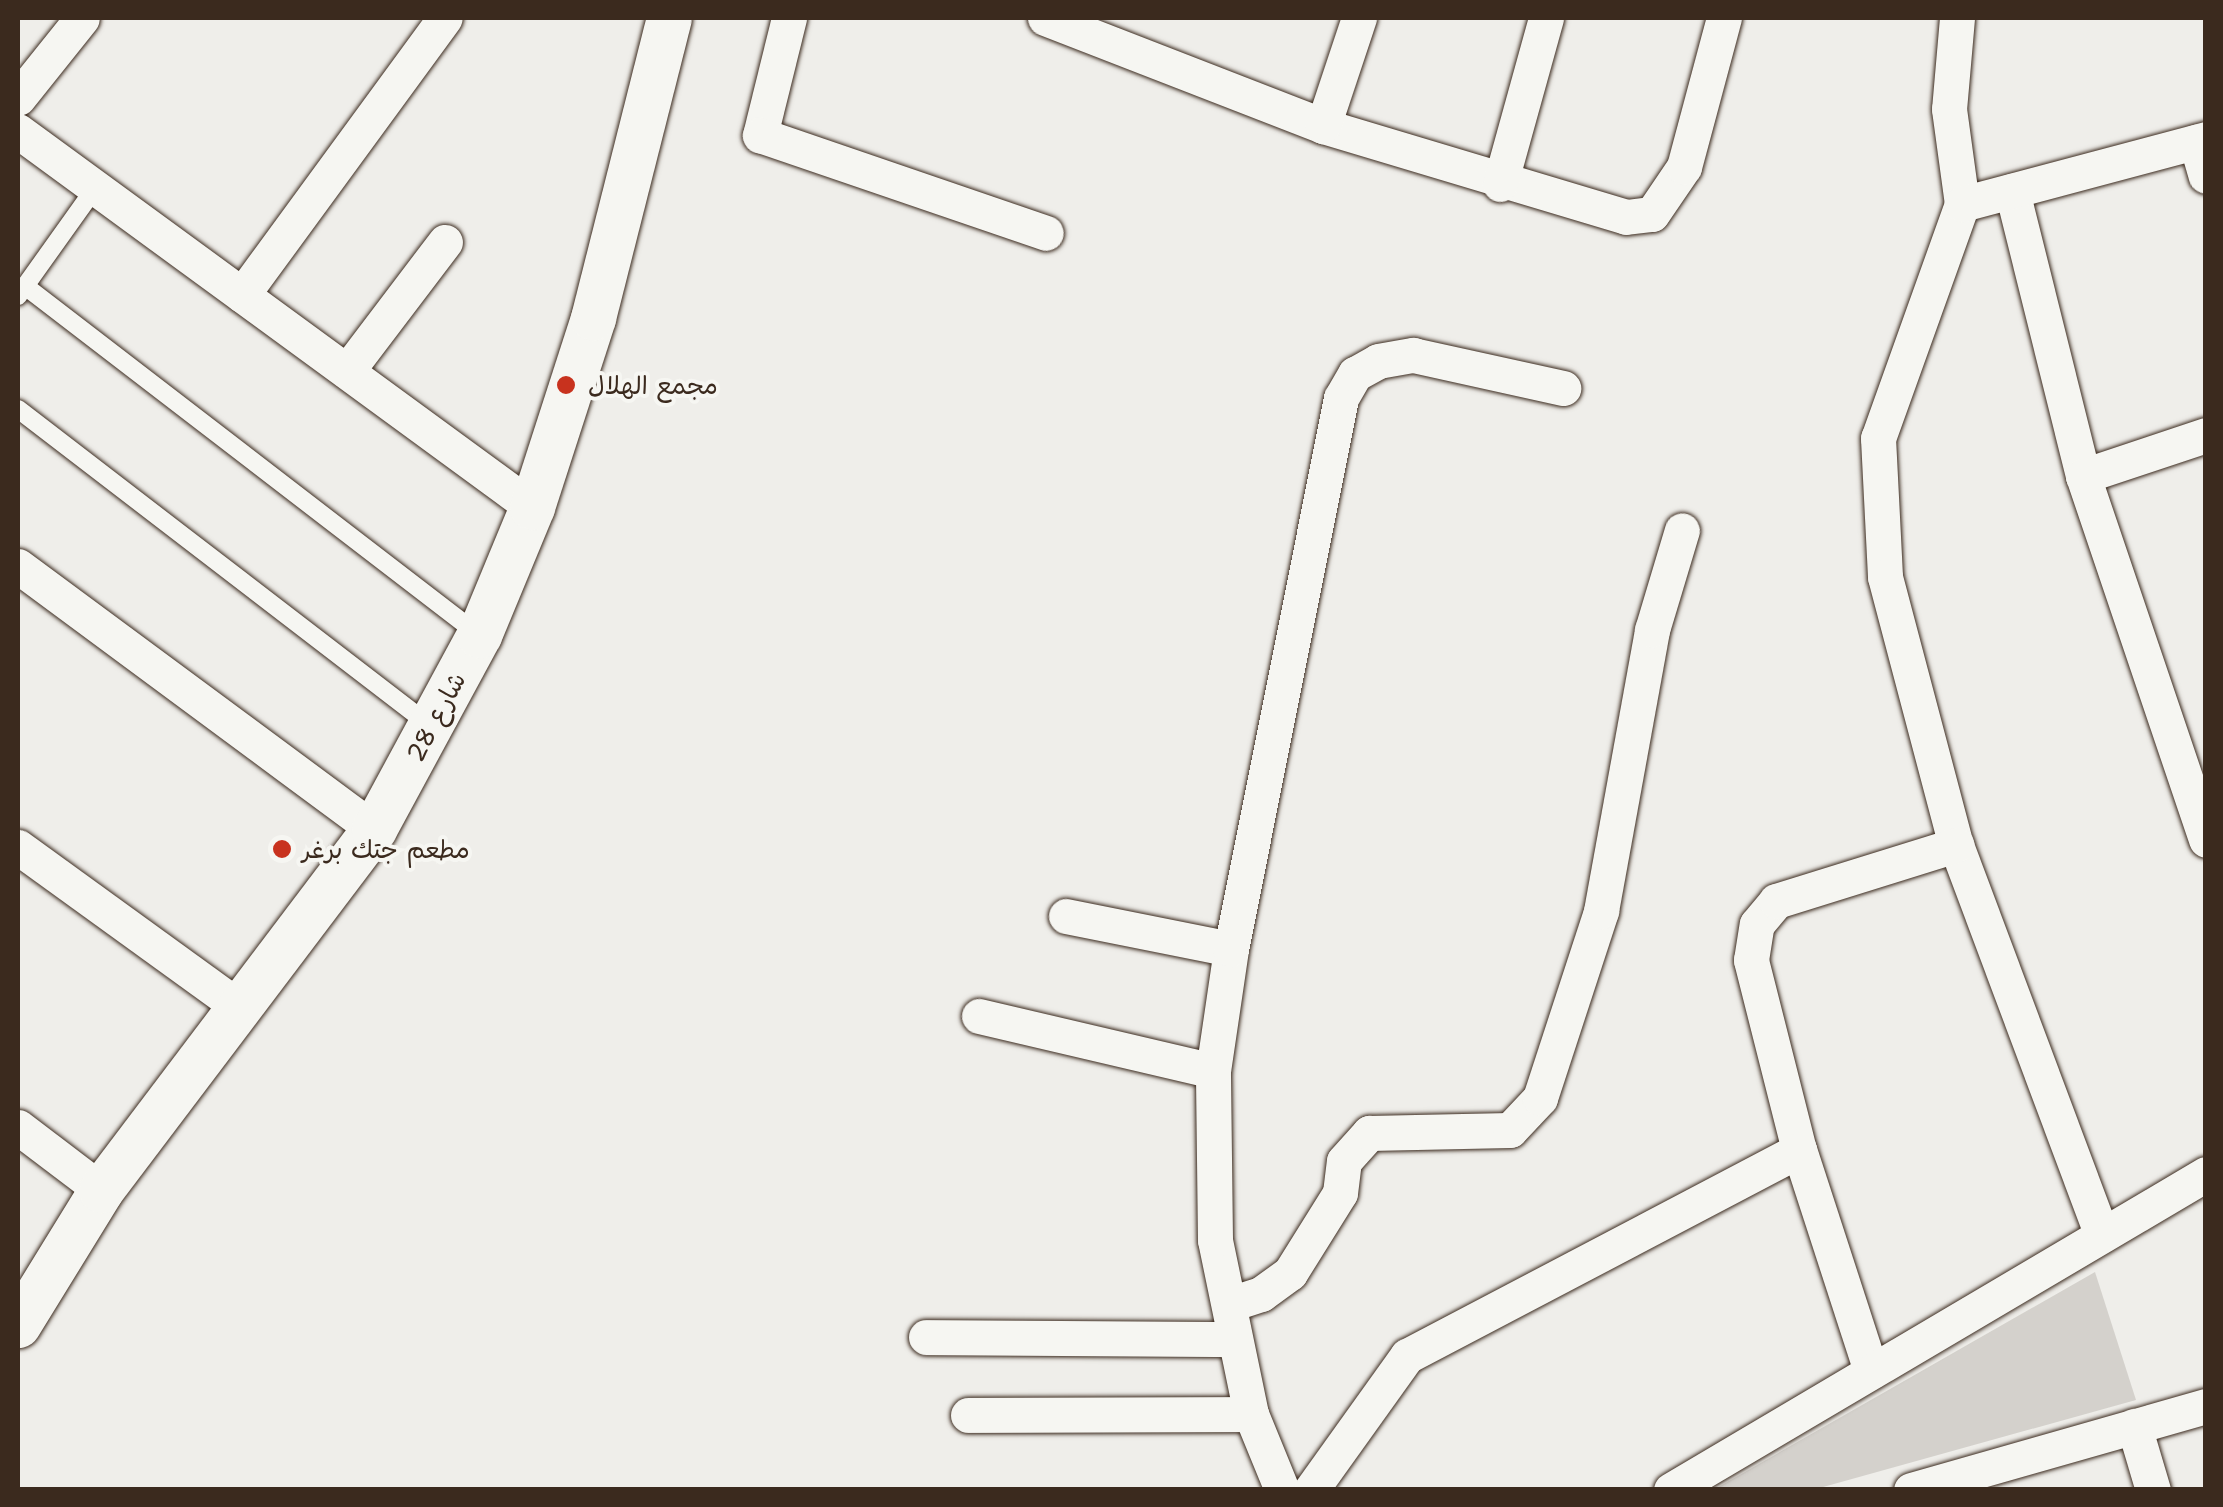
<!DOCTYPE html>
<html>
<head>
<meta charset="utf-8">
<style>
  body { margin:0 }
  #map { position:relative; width:2223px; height:1507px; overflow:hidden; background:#efeeea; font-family:"Shantell Sans","Playpen Sans Arabic",sans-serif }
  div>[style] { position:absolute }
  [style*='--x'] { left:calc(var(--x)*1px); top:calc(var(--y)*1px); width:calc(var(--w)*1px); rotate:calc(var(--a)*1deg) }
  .green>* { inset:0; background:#d4d1cc }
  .roads { filter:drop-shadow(0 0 2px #3b2a1e) drop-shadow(0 0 2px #3b2a1e) }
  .service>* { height:18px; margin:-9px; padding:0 9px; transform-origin:9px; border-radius:9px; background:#f6f6f2 }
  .minor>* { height:35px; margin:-17.5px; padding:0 17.5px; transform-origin:17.5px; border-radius:17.5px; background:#f6f6f2 }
  .tertiary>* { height:45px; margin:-22.5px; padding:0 22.5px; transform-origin:22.5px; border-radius:22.5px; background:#f6f6f2 }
  .dots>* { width:28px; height:28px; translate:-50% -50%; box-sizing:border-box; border:5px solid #f6f6f2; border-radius:50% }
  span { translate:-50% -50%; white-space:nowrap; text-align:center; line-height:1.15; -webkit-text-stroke:8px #f6f6f2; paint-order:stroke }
  .poi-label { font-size:25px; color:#3b2a1e }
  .left { translate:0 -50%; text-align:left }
  .street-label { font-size:25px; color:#3b2a1e }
  .frame { position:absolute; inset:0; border:20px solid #3b2a1e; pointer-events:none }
</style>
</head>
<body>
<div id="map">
  <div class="green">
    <i style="clip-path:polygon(2095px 1272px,2136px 1400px,1816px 1489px,1715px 1489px)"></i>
  </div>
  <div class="roads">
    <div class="service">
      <i style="--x:25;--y:286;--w:573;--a:37.55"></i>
      <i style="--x:18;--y:296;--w:133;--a:-54.5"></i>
      <i style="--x:18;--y:409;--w:517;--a:37.53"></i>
    </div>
    <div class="minor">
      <i style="--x:789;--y:18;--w:121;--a:103.9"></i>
      <i style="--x:760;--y:135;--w:302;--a:18.9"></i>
      <i style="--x:1045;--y:18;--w:298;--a:21.2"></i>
      <i style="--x:1323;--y:126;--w:316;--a:16.7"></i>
      <i style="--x:1626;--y:217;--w:26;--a:-7"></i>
      <i style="--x:1652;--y:214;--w:57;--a:-55.8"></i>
      <i style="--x:1684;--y:167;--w:154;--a:-75"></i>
      <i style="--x:1957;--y:18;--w:91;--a:95"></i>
      <i style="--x:1949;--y:109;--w:96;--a:82.2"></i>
      <i style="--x:1962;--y:204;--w:249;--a:109.7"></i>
      <i style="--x:1878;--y:438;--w:139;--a:87.1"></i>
      <i style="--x:1885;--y:577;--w:277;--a:75.2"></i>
      <i style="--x:1956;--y:845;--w:416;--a:69.5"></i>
      <i style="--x:18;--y:98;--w:102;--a:-51.3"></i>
      <i style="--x:1323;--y:126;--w:114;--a:-71.6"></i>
      <i style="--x:18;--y:131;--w:637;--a:36.19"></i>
      <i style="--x:2196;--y:142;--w:35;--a:74"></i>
      <i style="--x:1500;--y:184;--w:172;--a:-74.5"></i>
      <i style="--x:2012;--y:191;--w:294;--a:76"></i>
      <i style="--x:2083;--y:476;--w:384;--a:71.3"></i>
      <i style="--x:1962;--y:204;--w:253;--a:-14.9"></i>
      <i style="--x:242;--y:295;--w:343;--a:-53.8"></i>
      <i style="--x:347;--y:371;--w:162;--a:-52.8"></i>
      <i style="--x:2083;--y:476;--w:130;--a:-18.4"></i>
      <i style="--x:18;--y:566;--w:443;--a:36.5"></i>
      <i style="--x:18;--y:847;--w:273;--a:35.9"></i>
      <i style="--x:1066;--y:916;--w:168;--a:11.3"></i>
      <i style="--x:979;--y:1016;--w:240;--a:13.2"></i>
      <i style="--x:18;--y:1127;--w:104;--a:37.2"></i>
      <i style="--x:1230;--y:1304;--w:33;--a:-18"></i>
      <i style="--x:1261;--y:1294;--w:36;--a:-36"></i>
      <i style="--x:1290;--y:1273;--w:94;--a:-58"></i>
      <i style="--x:1340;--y:1193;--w:32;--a:-83"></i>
      <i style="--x:1344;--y:1161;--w:38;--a:-48"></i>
      <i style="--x:1369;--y:1133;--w:141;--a:-1.2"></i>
      <i style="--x:1510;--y:1130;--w:44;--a:-46.8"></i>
      <i style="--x:1540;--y:1098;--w:197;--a:-71.9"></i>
      <i style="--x:1601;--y:911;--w:286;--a:-79.7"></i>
      <i style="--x:1652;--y:630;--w:104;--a:-73.3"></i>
      <i style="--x:926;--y:1337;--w:308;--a:0.4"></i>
      <i style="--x:1871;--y:1371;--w:232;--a:-108"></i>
      <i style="--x:1799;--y:1150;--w:196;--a:-104.2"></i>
      <i style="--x:1751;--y:960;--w:36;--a:-81"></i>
      <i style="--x:1757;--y:924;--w:30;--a:-50"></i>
      <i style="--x:1776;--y:901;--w:189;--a:-17.3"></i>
      <i style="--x:968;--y:1415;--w:283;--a:-0.2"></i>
      <i style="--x:2134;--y:1426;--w:67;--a:73.5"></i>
      <i style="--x:1282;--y:1490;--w:82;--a:-112.2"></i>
      <i style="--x:1251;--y:1414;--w:178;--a:-101.7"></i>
      <i style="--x:1215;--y:1240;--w:169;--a:-90.7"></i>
      <i style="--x:1213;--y:1071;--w:123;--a:-81.6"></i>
      <i style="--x:1231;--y:949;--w:562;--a:-78.71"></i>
      <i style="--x:1341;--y:398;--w:28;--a:-60"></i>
      <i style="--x:1355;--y:374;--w:26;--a:-29"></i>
      <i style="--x:1378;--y:361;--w:36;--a:-10"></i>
      <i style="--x:1413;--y:355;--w:154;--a:12.4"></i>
      <i style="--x:1311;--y:1490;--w:165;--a:-54.4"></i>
      <i style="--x:1407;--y:1356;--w:443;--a:-27.7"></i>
      <i style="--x:1671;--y:1490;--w:621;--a:-30.57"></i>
      <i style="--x:1911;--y:1490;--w:307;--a:-15.9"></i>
    </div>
    <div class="tertiary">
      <i style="--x:18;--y:1325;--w:158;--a:-58.4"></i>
      <i style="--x:101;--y:1190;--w:453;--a:-52.9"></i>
      <i style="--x:374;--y:829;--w:221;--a:-61.6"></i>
      <i style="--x:479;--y:635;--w:139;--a:-67.5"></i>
      <i style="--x:532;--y:507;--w:199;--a:-72.1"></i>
      <i style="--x:593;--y:318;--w:309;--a:-75.8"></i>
    </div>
  </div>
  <div class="dots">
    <i style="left:566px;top:385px;background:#c8321e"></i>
    <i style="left:282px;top:849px;background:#c8321e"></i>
  </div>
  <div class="poi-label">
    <span class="left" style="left:588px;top:385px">مجمع الهلال</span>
    <span class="left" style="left:302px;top:849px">مطعم جتك برغر</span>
  </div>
  <div class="street-label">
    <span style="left:436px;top:717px;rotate:-62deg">شارع 28</span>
  </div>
  <div class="frame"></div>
</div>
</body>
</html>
